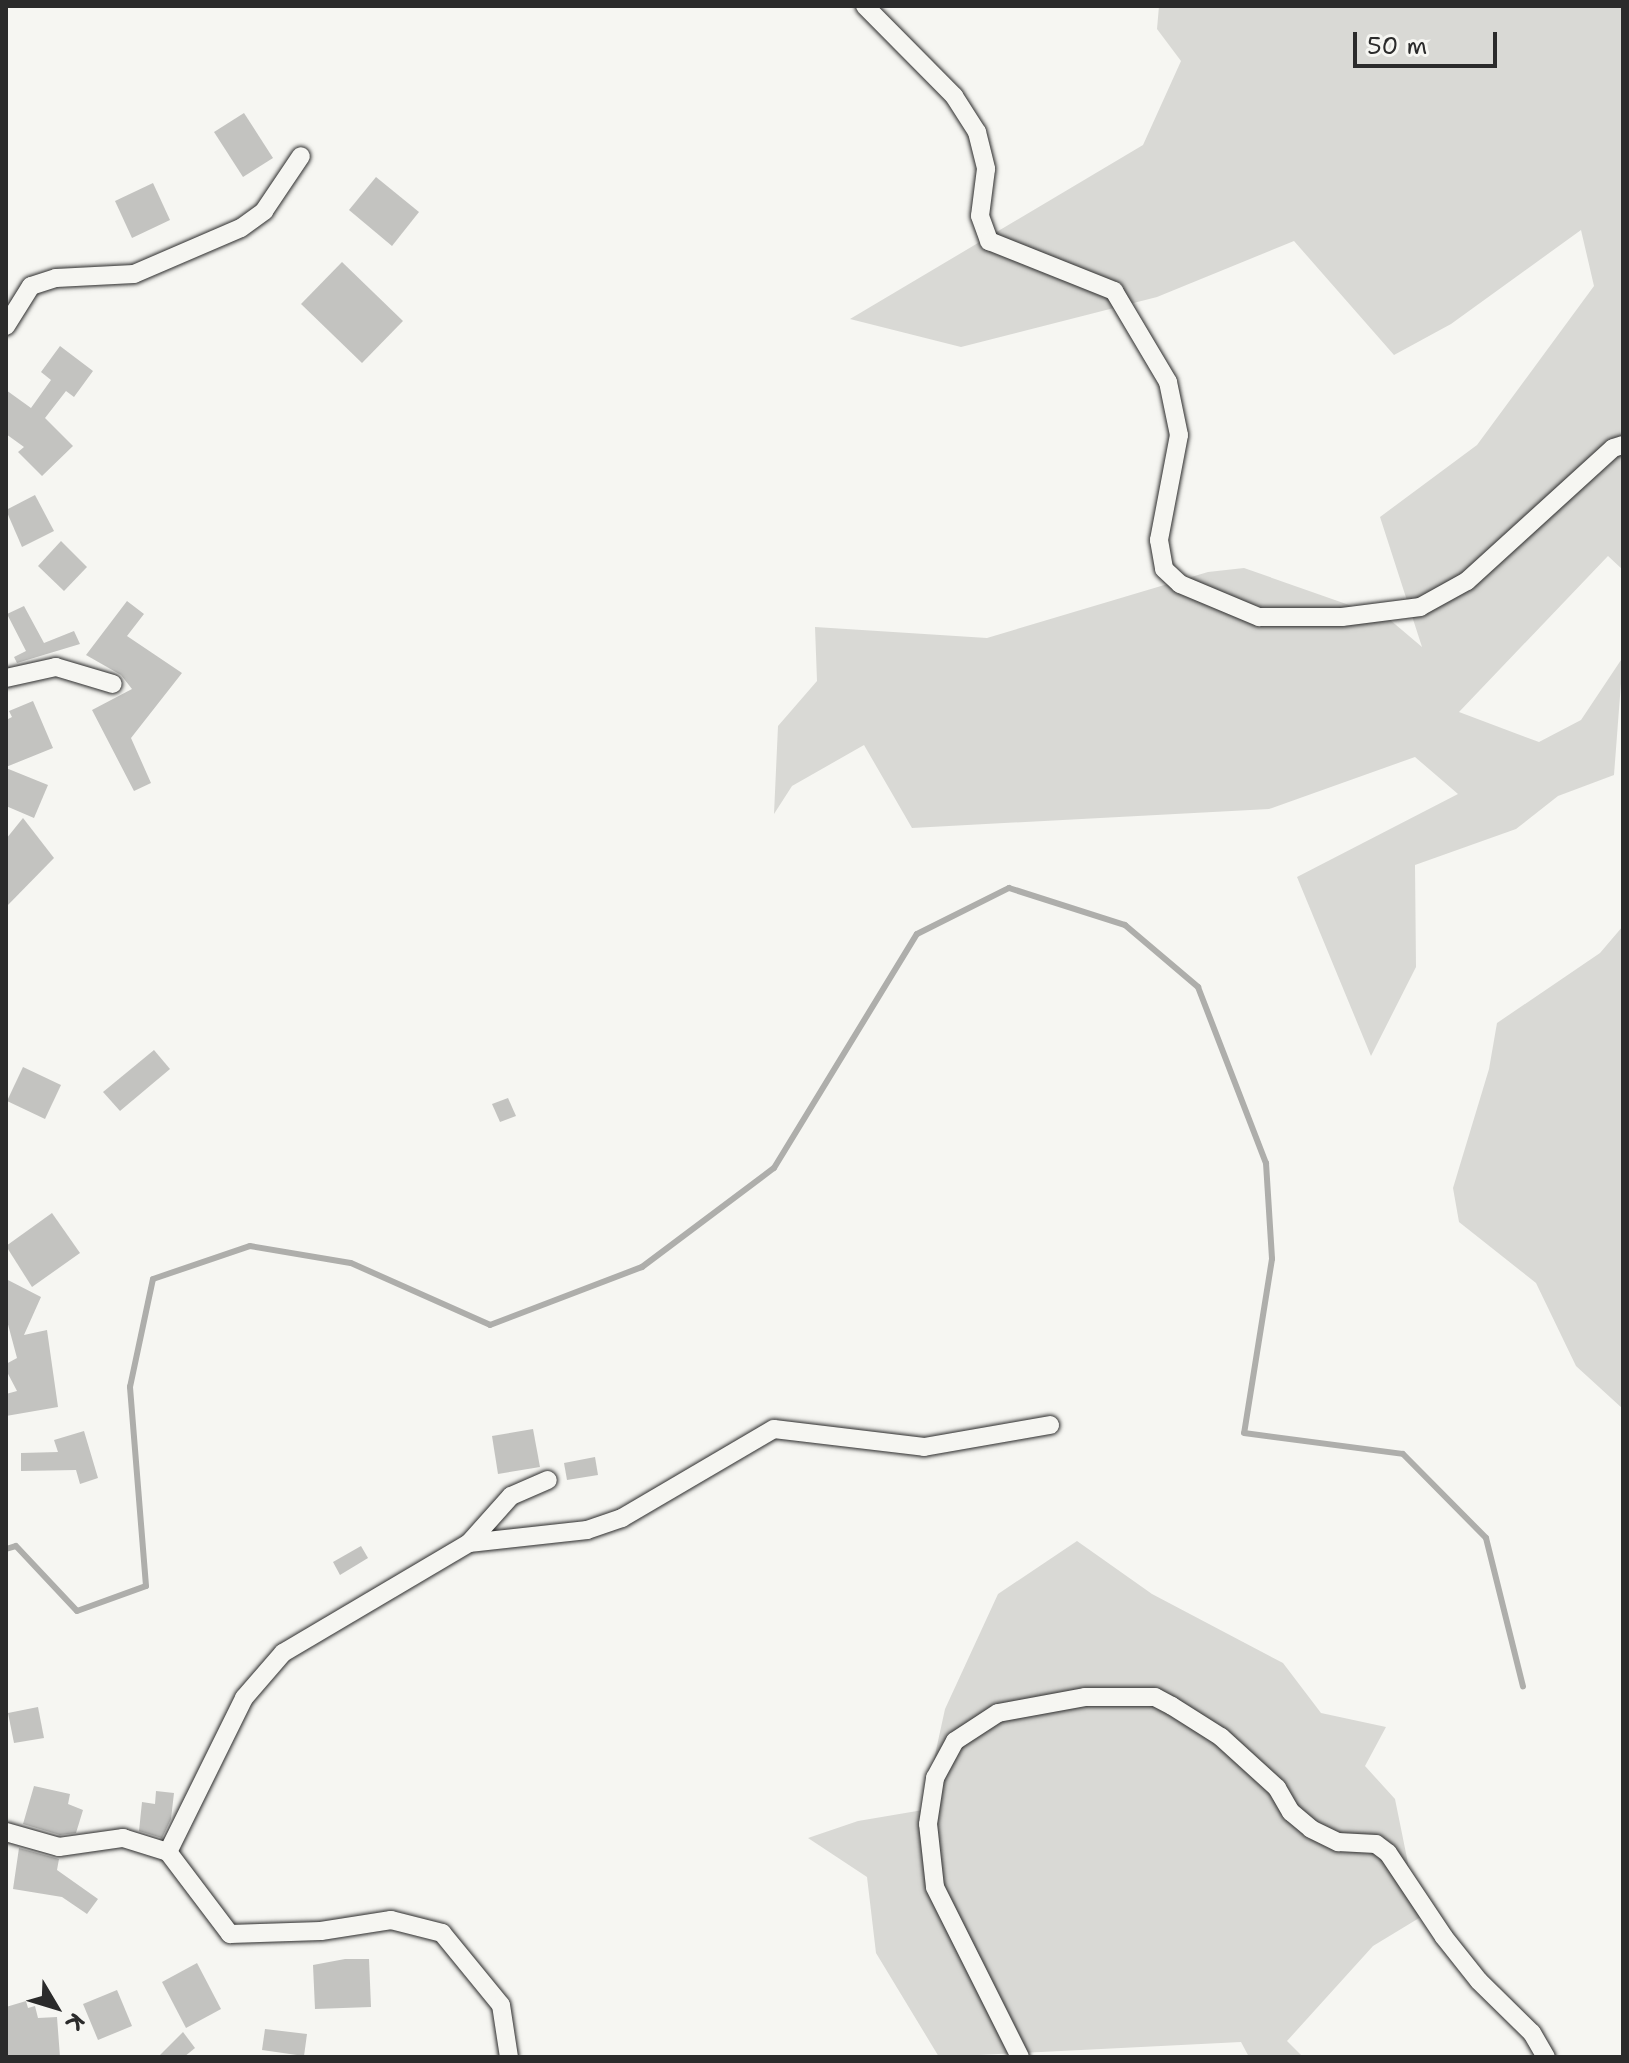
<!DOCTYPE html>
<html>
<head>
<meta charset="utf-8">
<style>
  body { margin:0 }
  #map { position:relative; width:1629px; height:2063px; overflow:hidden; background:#f6f6f2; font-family:"Shantell Sans",sans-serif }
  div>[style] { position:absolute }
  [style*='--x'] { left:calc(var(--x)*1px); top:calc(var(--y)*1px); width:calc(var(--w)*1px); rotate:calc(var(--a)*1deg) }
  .green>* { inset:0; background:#d9d9d5 }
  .stream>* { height:6px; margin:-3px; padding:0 3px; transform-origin:3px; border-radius:3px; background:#aeaeab }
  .building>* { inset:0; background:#c3c3c0 }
  .roads { filter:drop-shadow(0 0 2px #2b2b2b) drop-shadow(0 0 2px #2b2b2b) }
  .street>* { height:18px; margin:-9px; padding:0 9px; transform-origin:9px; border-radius:9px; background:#f6f6f2 }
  span { translate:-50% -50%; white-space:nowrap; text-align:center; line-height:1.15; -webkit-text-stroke:8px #f6f6f2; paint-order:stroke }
  .frame { position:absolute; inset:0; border:8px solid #2b2b2b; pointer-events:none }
  .north { position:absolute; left:16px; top:1967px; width:80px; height:80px; -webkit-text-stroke:6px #f6f6f2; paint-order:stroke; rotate:128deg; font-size:22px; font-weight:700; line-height:32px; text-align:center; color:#2b2b2b }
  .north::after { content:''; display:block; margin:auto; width:28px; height:36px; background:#2b2b2b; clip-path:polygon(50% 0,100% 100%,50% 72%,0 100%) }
  .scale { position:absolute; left:1353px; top:32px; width:144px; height:36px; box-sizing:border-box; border:4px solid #2b2b2b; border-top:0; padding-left:10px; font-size:24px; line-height:28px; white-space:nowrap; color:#2b2b2b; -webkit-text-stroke:6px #f6f6f2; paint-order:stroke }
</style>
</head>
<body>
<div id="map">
  <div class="green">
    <i style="clip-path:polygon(1159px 6px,1623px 6px,1623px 570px,1608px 556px,1459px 712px,1539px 742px,1581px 720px,1623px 657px,1614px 775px,1558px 796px,1516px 829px,1415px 865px,1416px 967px,1371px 1056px,1297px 877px,1458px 794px,1415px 757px,1269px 809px,912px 828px,864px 745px,792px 786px,774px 814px,778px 726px,817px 681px,815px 627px,987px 638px,1208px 572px,1244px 568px,1389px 619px,1422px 647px,1380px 517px,1477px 445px,1594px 286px,1581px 230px,1451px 324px,1394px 355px,1294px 241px,1157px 297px,961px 347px,850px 319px,1143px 145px,1181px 61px,1157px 29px)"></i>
    <i style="clip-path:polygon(1623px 926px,1623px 1409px,1576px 1366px,1536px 1283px,1459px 1222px,1453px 1188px,1489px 1069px,1497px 1023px,1600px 953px)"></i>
    <i style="clip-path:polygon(1077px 1541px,1152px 1594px,1283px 1663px,1321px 1713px,1386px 1727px,1365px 1766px,1395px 1799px,1410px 1873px,1434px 1909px,1373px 1946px,1287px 2041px,1303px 2057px,1249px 2057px,1241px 2042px,939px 2057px,876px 1953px,867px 1877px,808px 1838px,858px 1821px,923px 1810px,945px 1709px,998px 1594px)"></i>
  </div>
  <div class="stream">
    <i style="--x:6;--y:1549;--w:10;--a:-17"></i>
    <i style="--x:16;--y:1546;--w:89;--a:46.8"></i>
    <i style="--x:77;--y:1611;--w:73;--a:-19.9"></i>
    <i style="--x:146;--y:1586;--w:200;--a:-94.6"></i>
    <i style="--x:130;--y:1387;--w:110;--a:-78"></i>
    <i style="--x:153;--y:1279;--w:102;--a:-18.8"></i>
    <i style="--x:250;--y:1246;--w:102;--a:9.6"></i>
    <i style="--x:351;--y:1263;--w:152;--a:24"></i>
    <i style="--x:490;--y:1325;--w:163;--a:-20.9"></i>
    <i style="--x:642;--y:1267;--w:165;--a:-36.9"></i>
    <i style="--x:774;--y:1168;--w:274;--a:-58.6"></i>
    <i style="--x:917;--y:934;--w:103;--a:-26.6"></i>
    <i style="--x:1009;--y:888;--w:122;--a:17.7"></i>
    <i style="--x:1125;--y:925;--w:96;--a:40.3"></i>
    <i style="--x:1198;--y:987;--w:189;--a:68.9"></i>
    <i style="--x:1266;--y:1163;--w:96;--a:86.4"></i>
    <i style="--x:1272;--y:1259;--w:176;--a:99.1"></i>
    <i style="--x:1244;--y:1433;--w:160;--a:7.5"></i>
    <i style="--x:1403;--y:1454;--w:118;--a:45.3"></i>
    <i style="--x:1486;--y:1538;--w:153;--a:76"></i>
  </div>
  <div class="building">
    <i style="clip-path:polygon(244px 113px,273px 158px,243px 177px,214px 132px)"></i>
    <i style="clip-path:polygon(376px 177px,419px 212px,392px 246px,349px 210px)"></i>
    <i style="clip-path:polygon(153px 183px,170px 220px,132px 238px,115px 201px)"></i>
    <i style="clip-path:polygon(342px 262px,403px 321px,362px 363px,301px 304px)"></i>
    <i style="clip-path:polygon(60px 346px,93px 371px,74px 397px,66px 391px,45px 418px,73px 446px,42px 476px,18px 452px,24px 447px,6px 434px,6px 390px,31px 408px,51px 380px,41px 372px)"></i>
    <i style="clip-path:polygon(35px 495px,54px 531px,22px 547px,6px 510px)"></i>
    <i style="clip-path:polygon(61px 541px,87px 567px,64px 591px,38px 566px)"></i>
    <i style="clip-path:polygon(127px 601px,144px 614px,127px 636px,182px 673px,131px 738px,151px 783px,134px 791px,92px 710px,132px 689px,121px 675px,86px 655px)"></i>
    <i style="clip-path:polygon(24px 606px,44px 643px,74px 631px,80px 644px,17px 663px,14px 657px,26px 651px,7px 614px)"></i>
    <i style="clip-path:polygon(33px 701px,53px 748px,6px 767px,6px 720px,12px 717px,9px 711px)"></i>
    <i style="clip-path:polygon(6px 768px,48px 785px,34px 818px,6px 806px)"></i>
    <i style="clip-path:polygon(23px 818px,54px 858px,6px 907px,6px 839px)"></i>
    <i style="clip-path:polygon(154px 1050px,170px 1069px,120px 1111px,103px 1092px)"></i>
    <i style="clip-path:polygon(23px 1067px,61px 1085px,45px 1119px,7px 1101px)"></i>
    <i style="clip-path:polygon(508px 1098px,516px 1116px,500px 1122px,492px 1104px)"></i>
    <i style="clip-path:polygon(52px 1213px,80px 1253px,32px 1287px,6px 1246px)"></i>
    <i style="clip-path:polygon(6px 1279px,41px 1297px,24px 1335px,47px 1330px,58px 1407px,6px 1416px,6px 1394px,17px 1391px,6px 1370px,6px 1364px,17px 1358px,6px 1317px)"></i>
    <i style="clip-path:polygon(533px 1429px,540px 1467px,498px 1474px,492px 1436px)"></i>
    <i style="clip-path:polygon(84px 1431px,98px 1478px,80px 1484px,76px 1470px,21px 1471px,21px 1453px,58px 1452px,54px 1440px)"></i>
    <i style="clip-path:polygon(595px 1457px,598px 1475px,567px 1480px,564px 1463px)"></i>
    <i style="clip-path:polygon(361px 1546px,368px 1558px,340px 1575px,333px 1562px)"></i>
    <i style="clip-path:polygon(38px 1707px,44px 1738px,14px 1743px,8px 1713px)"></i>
    <i style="clip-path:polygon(34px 1786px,70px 1794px,68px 1804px,83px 1810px,76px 1833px,60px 1835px,23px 1824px)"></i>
    <i style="clip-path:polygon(156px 1791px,174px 1793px,171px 1819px,162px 1838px,139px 1831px,142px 1802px,155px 1804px)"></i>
    <i style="clip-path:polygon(19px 1848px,59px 1859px,57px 1870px,98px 1899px,87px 1914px,62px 1897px,13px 1889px)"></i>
    <i style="clip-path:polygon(345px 1959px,369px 1959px,371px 2007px,315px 2009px,313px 1965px)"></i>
    <i style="clip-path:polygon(197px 1963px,221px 2009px,186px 2028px,162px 1982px)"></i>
    <i style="clip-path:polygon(117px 1990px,132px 2026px,98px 2040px,83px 2004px)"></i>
    <i style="clip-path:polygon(26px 2001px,28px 2008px,35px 2006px,38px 2018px,57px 2017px,60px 2057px,6px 2057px,6px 2007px)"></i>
    <i style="clip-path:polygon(265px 2029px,307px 2034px,304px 2056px,262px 2050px)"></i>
    <i style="clip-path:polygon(183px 2032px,195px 2048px,184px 2057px,158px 2057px)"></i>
  </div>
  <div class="roads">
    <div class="street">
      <i style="--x:865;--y:6;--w:127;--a:45.3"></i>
      <i style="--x:954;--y:96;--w:43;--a:57.4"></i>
      <i style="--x:977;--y:132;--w:38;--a:76"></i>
      <i style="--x:986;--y:169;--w:47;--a:97.3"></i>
      <i style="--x:980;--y:216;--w:27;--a:70"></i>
      <i style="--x:989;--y:241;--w:135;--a:21.8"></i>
      <i style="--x:1114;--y:291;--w:106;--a:59.3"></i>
      <i style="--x:1168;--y:382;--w:54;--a:78.3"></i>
      <i style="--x:1179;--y:435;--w:107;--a:100.8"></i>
      <i style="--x:1159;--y:540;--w:29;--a:80"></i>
      <i style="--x:1164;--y:569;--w:22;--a:43"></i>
      <i style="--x:1180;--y:584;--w:86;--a:22.7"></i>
      <i style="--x:1259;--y:617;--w:83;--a:0"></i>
      <i style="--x:1342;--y:617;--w:79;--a:-7.3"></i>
      <i style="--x:1420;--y:607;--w:54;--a:-29"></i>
      <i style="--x:1467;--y:581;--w:197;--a:-42.3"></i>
      <i style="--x:1613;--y:448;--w:10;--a:-17"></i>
      <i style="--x:6;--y:326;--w:47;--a:-58"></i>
      <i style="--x:31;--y:286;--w:26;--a:-18"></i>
      <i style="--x:56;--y:278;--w:78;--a:-2.9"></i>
      <i style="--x:134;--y:274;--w:116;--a:-23.3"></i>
      <i style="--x:241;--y:228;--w:29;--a:-36"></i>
      <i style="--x:264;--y:211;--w:66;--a:-56.1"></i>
      <i style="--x:6;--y:678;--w:51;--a:-12.4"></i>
      <i style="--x:56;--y:667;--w:59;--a:16.6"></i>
      <i style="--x:469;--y:1543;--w:63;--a:-48.2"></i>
      <i style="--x:511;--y:1496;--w:40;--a:-23.4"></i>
      <i style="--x:6;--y:1832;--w:55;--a:15.8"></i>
      <i style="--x:59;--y:1847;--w:65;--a:-8"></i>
      <i style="--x:123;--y:1838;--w:47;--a:17.3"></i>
      <i style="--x:168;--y:1852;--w:172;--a:-63.7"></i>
      <i style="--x:244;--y:1698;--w:60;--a:-49.1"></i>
      <i style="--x:283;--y:1653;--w:216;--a:-30.6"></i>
      <i style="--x:469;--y:1543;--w:119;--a:-6.3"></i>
      <i style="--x:587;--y:1530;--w:37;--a:-19"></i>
      <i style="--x:622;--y:1518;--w:176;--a:-30.4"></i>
      <i style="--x:774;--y:1429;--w:151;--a:6.8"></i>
      <i style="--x:924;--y:1447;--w:128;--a:-9.9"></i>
      <i style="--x:168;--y:1852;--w:103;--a:52.9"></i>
      <i style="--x:230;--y:1934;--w:91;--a:-1.9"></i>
      <i style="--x:321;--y:1931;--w:71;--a:-8.9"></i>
      <i style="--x:391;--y:1920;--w:53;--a:14.3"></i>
      <i style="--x:442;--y:1933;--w:93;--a:50.7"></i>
      <i style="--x:501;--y:2005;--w:53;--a:81.3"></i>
      <i style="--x:1020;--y:2057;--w:190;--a:-116.6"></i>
      <i style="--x:935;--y:1887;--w:63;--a:-96.3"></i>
      <i style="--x:928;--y:1824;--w:47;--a:-81.3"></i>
      <i style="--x:935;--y:1778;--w:42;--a:-61.6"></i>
      <i style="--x:955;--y:1741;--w:51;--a:-33.1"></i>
      <i style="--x:998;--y:1713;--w:88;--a:-10.4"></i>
      <i style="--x:1085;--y:1697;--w:70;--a:0"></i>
      <i style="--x:1155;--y:1697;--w:19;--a:28"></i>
      <i style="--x:1172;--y:1706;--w:58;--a:32.3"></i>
      <i style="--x:1221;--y:1737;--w:76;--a:42.3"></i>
      <i style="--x:1277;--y:1788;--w:28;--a:60"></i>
      <i style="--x:1291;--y:1812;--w:26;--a:40"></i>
      <i style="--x:1311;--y:1829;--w:30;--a:26"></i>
      <i style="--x:1338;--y:1842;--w:38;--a:3"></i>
      <i style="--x:1376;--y:1844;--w:15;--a:37"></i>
      <i style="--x:1388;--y:1853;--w:101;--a:56.3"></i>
      <i style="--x:1444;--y:1937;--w:56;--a:51.5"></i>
      <i style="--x:1479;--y:1981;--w:74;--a:44.5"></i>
      <i style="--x:1532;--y:2033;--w:28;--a:60"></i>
    </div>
  </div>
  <div class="frame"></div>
  <div class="north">K</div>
  <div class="scale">50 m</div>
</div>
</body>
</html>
